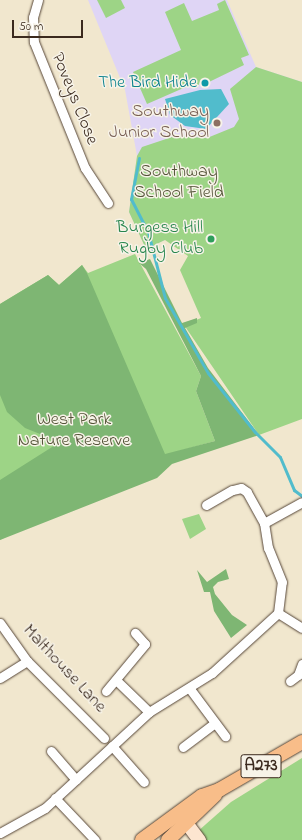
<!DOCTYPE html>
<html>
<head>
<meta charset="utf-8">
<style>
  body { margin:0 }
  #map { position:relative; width:302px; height:840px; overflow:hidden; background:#f1e7ce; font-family:"Indie Flower",sans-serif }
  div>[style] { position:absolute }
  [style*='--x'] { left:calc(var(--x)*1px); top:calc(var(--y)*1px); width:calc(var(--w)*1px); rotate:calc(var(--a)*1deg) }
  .built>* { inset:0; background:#dfd5f5 }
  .green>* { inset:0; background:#9dd486 }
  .forest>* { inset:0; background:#7eb673 }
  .water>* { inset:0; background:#51bccc }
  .stream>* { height:3px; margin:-1.5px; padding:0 1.5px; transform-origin:1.5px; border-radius:1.5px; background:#51bccc }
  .roads { filter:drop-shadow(0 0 1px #564638) drop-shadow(0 0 1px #564638) }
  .street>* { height:9px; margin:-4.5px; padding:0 4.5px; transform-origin:4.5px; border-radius:4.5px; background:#fff }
  .secondary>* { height:13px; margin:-6.5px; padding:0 6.5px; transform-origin:6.5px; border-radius:6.5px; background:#fce5d0 }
  .primary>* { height:14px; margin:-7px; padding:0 7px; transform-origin:7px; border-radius:7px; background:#f8bd89 }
  .dots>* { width:11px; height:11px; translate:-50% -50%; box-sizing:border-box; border:2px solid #f7f3e8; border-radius:50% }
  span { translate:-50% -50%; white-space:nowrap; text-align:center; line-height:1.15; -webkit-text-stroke:3px #f7f3e8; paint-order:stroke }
  .shield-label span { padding:1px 3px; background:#f7f3e8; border:1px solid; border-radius:3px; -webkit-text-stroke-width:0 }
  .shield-label { font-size:17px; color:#3b2a1e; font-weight:700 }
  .culture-label { font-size:18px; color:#0d838f }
  .right { translate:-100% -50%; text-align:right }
  .street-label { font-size:18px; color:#3b2a1e }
  .education-label { font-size:18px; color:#785e54 }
  .park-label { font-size:18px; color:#545438 }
  .leisure-label { font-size:18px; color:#27864d }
  .scale { position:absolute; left:12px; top:20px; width:71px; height:18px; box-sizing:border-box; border:2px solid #3b2a1e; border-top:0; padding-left:5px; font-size:12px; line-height:14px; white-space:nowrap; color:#3b2a1e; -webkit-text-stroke:3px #f7f3e8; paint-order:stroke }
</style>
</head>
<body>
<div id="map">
  <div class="built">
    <i style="clip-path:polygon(88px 0,227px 0,256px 67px,302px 82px,165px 240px,146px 249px,129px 212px,137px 156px,125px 90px)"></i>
  </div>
  <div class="green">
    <i style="clip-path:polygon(97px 0,121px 0,125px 8px,106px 18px)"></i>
    <i style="clip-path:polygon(225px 0,249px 55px,241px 58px,244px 65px,209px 82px,201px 80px,197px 88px,195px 83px,147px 104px,133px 72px,181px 50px,165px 12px,184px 3px,192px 21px,219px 10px,217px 4px)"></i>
    <i style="clip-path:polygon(256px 67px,302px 82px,302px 419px,259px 435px,184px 325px,201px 318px,180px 270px,188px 256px,165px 240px,146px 249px,129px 212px,137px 156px,142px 147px,175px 136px,207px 138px,234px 127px,239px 119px,230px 89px)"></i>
    <i style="clip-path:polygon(135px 254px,201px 376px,196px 391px,215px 441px,165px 455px,0 540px,0 304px,48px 275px,59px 285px,82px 265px,88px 273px)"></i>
    <i style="clip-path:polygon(199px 514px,206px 529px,190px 539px,182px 519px)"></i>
    <i style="clip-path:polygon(302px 758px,302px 840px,203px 840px,197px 832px,231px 802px)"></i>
  </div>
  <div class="forest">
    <i style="clip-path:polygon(150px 259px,182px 323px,197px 318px,197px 323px,185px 328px,208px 368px,259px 435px,172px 464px,157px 478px,0 540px,0 480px,60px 442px,25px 428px,7px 412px,0 395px,0 304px,48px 275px,59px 285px,82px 265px,87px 273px,165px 454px,215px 441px,196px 391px,201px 376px,146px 269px,139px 263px)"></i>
    <i style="clip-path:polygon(226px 569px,229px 579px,218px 582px,213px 587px,215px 594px,232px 615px,247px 625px,231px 638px,214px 611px,210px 592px,204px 592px,197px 570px,207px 582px)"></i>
  </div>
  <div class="water">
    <i style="clip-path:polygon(221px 89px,229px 104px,206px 129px,185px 126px,170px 115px,165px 99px,200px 90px)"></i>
  </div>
  <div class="stream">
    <i style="--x:139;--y:158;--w:42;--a:101"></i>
    <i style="--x:131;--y:199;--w:37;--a:63"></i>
    <i style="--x:148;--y:232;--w:68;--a:75.6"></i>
    <i style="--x:165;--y:298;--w:86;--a:60.2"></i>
    <i style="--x:208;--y:373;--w:75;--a:51.5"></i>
    <i style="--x:255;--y:432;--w:35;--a:45"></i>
    <i style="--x:280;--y:457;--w:36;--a:67"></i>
    <i style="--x:294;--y:490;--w:10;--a:37"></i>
  </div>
  <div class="roads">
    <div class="street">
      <i style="--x:38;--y:0;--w:18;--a:106"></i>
      <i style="--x:33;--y:17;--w:25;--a:88"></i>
      <i style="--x:34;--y:42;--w:136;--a:68"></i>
      <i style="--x:85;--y:168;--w:42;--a:56.7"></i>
      <i style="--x:264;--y:523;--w:43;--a:-28.9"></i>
      <i style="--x:278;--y:613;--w:28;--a:32"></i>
      <i style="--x:0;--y:623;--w:47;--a:54.6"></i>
      <i style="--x:27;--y:661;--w:109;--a:45"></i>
      <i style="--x:0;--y:678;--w:32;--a:-32"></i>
      <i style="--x:116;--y:680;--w:46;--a:44.1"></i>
      <i style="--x:290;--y:681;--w:10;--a:-37"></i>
      <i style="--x:298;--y:675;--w:12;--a:-70"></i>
      <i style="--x:190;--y:689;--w:59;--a:53.3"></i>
      <i style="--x:106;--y:691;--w:61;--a:-50.3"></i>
      <i style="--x:145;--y:644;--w:15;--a:-132"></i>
      <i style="--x:112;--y:746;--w:48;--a:48.4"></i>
      <i style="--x:183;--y:747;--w:40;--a:-37"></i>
      <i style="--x:51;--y:751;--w:38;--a:49"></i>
      <i style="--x:55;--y:798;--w:58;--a:46.4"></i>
      <i style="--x:0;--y:833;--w:51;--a:-29.1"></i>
      <i style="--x:45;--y:808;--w:142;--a:-42.7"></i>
      <i style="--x:149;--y:712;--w:74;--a:-31.8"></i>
      <i style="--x:212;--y:673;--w:89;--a:-42.3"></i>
      <i style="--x:278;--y:613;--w:31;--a:-83"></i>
      <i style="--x:282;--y:582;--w:37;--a:-112"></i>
      <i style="--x:268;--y:548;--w:25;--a:-99"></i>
      <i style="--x:264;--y:523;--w:35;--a:-119"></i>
      <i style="--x:247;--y:492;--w:7;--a:-146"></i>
      <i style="--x:241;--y:488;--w:9;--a:167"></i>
      <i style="--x:232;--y:490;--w:30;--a:150"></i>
    </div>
    <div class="secondary">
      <i style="--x:187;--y:824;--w:20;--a:53"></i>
    </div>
    <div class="primary">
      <i style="--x:142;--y:840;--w:74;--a:-36.3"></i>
      <i style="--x:202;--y:796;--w:18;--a:-19"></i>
      <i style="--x:219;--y:790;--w:96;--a:-30"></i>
      <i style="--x:168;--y:840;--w:65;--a:-43.8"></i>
    </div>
  </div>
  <div class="dots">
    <i style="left:205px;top:83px;background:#0f9aa8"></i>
    <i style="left:217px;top:123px;background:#8d6e63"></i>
    <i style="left:211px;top:239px;background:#2e9e5b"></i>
  </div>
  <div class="shield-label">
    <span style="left:261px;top:766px">A273</span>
  </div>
  <div class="culture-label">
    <span class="right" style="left:197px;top:83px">The Bird Hide</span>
  </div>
  <div class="street-label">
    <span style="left:74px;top:99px;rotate:68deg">Poveys Close</span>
    <span style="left:64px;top:669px;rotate:47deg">Malthouse Lane</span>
  </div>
  <div class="education-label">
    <span class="right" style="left:209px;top:123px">Southway<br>Junior School</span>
  </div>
  <div class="park-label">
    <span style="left:179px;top:183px">Southway<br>School Field</span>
    <span style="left:74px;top:431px">West Park<br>Nature Reserve</span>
  </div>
  <div class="leisure-label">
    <span class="right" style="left:203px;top:239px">Burgess Hill<br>Rugby Club</span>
  </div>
  <div class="scale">50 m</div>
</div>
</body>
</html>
